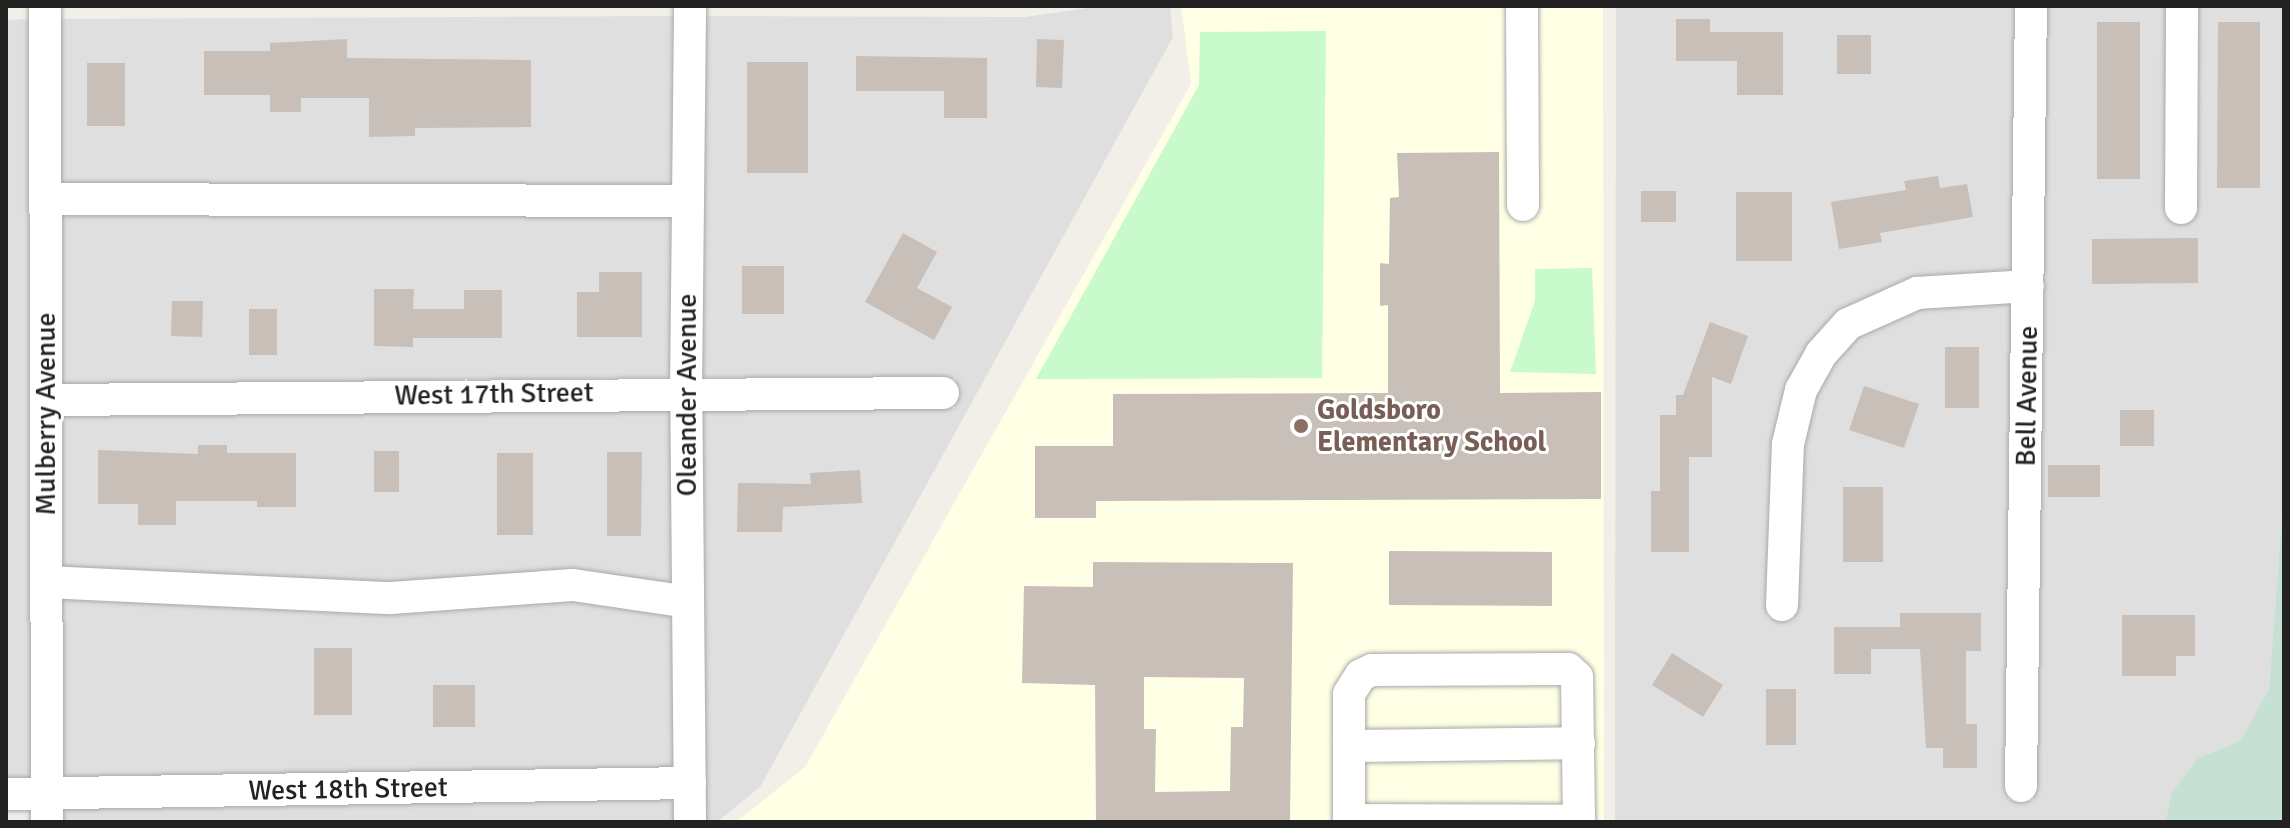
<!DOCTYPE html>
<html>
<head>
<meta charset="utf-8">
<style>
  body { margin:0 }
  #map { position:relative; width:2290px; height:828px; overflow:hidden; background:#f2efe9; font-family:Signika,sans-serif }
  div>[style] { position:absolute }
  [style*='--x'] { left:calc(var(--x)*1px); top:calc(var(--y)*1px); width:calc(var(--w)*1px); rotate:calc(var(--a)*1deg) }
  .residential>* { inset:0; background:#e0dfdf }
  .education>* { inset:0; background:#ffffe5 }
  .wetland>* { inset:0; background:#c6e0d4 }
  .park>* { inset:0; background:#c8facc }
  .building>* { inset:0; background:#c7bfb8 }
  .roads { filter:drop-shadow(0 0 2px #a9a9a9) drop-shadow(0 0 2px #a9a9a9) }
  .minor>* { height:32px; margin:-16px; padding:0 16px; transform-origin:16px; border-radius:16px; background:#fff }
  .dots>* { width:22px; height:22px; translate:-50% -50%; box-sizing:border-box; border:4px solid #fff; border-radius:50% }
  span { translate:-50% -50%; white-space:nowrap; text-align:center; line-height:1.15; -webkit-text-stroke:6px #fff; paint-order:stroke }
  .street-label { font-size:28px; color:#222 }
  .education-label { font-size:28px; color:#785e54; font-weight:700 }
  .left { translate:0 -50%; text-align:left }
  .frame { position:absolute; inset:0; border:8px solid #222; pointer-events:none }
</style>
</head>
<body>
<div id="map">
  <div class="residential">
    <i style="clip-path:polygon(1102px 6px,1170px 6px,1173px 37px,760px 787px,717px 822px,703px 822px,700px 407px,955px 408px,956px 378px,700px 377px,703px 16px,1025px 17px)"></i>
    <i style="clip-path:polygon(1616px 6px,2018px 6px,2015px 271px,1916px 278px,1842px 310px,1775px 440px,1767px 619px,1794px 620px,1801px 446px,1813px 396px,1831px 363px,1856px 336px,1919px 308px,2014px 302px,2008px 800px,2034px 801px,2044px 6px,2284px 6px,2284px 487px,2269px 689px,2240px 741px,2198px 758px,2172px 792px,2165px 822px,1615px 822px)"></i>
    <i style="clip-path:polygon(677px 16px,673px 377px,59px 385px,59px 19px)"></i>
    <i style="clip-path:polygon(32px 19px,34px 779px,6px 779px,6px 20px)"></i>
    <i style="clip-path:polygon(673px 407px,676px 768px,60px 779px,59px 415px)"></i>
    <i style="clip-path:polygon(676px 798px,677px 822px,61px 822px,60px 809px)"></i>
  </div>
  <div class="education">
    <i style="clip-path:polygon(1181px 6px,1603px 6px,1604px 822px,736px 822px,805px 767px,1191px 84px)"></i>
  </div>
  <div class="wetland">
    <i style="clip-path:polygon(2284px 487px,2284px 822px,2165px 822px,2172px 792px,2198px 758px,2240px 741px,2269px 689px)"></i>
  </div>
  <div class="park">
    <i style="clip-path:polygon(1326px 31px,1322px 378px,1036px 379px,1199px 85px,1200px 32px)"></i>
    <i style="clip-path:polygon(1592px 268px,1596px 374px,1510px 372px,1535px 301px,1535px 269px)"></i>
  </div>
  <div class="building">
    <i style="clip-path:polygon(1676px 19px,1710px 19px,1710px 32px,1783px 32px,1783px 95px,1737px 95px,1737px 61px,1676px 61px)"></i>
    <i style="clip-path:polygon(2097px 22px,2140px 22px,2140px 179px,2097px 179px)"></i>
    <i style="clip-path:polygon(2218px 22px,2260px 22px,2260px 188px,2217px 188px)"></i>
    <i style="clip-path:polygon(1837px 35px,1871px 35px,1871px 74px,1837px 74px)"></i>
    <i style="clip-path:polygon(347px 39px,347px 58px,531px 60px,531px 127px,415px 128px,415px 136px,369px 137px,369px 98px,301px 98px,301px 112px,270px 112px,270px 95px,204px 95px,204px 51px,270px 51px,270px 43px)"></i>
    <i style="clip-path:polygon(1037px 39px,1064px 40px,1062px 88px,1036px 87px)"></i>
    <i style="clip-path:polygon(856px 56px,987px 58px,987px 118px,944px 118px,944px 91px,856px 91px)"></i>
    <i style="clip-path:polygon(747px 62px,808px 62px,808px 173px,747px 173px)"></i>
    <i style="clip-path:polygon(87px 63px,125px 63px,125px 126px,87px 126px)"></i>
    <i style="clip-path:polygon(1499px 152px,1500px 393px,1601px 392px,1601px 499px,1096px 501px,1096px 518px,1035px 518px,1035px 446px,1113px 446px,1113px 394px,1388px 393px,1388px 305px,1380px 306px,1380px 263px,1389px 264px,1390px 198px,1399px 197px,1397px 153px)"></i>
    <i style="clip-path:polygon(1938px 176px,1940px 188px,1967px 184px,1973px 217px,1880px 233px,1882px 242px,1839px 249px,1831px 202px,1906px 190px,1904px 181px)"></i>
    <i style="clip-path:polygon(1641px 191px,1676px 191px,1676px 222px,1641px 222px)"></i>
    <i style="clip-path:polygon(1736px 192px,1792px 192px,1792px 261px,1736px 261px)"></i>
    <i style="clip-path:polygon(903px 233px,937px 252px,917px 288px,952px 307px,934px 340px,865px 302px)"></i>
    <i style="clip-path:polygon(2198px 238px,2198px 283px,2092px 284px,2092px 239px)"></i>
    <i style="clip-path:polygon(742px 266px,784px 266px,784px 314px,742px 314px)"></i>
    <i style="clip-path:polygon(599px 272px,642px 272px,642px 337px,577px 337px,577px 292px,599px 292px)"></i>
    <i style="clip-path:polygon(374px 289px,414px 289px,413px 309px,464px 309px,464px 290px,502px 290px,502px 338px,413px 338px,413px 347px,374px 346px)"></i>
    <i style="clip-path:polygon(172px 301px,203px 301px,202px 337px,171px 336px)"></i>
    <i style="clip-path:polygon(249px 309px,277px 309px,277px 355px,249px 355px)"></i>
    <i style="clip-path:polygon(1710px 322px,1748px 336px,1731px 384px,1712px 377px,1712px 457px,1689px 457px,1689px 552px,1651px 552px,1651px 491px,1660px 491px,1660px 415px,1676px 415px,1676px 395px,1683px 395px)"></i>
    <i style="clip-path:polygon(1945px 347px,1979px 347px,1979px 408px,1945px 408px)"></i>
    <i style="clip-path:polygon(1864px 386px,1919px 404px,1904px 448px,1849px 430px)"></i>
    <i style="clip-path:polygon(2120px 410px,2154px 410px,2154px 446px,2120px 446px)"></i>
    <i style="clip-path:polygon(198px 445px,227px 445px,227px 453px,296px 453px,296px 507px,257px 507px,257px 501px,176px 501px,176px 525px,138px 525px,138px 504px,98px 504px,98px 450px,198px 454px)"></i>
    <i style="clip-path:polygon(374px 451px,399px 451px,399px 492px,374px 492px)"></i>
    <i style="clip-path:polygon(607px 452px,642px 452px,641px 536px,607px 536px)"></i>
    <i style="clip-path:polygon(497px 453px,533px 453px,533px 535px,497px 535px)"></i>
    <i style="clip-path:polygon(2048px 465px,2100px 465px,2100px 497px,2048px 497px)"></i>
    <i style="clip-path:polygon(860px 470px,862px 503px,783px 507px,782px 532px,737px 532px,738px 483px,811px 484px,810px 473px)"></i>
    <i style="clip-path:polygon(1843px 487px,1883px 487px,1883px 562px,1843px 562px)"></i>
    <i style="clip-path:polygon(1389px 551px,1552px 552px,1552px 606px,1389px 605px)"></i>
    <i style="clip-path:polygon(evenodd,1093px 562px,1293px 563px,1290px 822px,1096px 822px,1095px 685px,1022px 683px,1024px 586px,1093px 587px,1093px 562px,1144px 677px,1244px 678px,1243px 727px,1231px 727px,1230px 791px,1155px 792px,1156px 729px,1144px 729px,1144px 677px)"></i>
    <i style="clip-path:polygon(1900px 613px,1981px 613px,1981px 651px,1966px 651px,1966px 724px,1977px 724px,1977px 768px,1943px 768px,1943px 748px,1926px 748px,1920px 649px,1871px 649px,1871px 674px,1834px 674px,1834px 627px,1900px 627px)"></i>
    <i style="clip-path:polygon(2122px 615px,2195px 615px,2195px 656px,2176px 656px,2176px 676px,2122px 676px)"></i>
    <i style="clip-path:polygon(314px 648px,352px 648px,352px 715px,314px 715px)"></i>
    <i style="clip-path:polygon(1672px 653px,1723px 685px,1703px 717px,1652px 685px)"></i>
    <i style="clip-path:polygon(433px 685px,475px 685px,475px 727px,433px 727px)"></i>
    <i style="clip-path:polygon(1766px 689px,1796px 689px,1796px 745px,1766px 745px)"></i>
  </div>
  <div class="roads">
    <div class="minor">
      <i style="--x:45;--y:6;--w:816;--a:89.86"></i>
      <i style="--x:1522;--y:6;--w:199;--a:89.7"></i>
      <i style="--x:46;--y:199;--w:642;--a:0.18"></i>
      <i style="--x:2181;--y:208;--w:202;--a:-89.7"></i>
      <i style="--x:46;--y:400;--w:897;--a:-0.45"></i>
      <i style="--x:46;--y:582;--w:345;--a:2.7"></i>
      <i style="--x:391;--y:598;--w:182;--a:-4.1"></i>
      <i style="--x:573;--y:585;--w:116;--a:8.4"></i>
      <i style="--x:1782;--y:605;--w:161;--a:-87.9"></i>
      <i style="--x:1788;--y:444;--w:56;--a:-76.5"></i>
      <i style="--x:1801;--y:390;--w:41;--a:-60.9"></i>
      <i style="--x:1821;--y:354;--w:40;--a:-48"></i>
      <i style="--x:1848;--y:324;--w:76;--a:-24.2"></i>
      <i style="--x:1917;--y:293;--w:111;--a:-3.6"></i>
      <i style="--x:1349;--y:746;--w:230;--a:-0.7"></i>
      <i style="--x:2021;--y:786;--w:780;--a:-89.27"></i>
      <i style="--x:6;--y:794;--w:684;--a:-0.92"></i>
      <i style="--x:1349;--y:820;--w:230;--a:0.2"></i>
      <i style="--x:690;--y:822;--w:430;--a:-90.5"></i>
      <i style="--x:686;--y:392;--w:386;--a:-89.4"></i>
      <i style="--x:1349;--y:822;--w:128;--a:-90"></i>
      <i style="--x:1349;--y:694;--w:22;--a:-58"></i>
      <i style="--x:1361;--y:675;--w:12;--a:-24"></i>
      <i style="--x:1372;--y:670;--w:196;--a:-0.3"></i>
      <i style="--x:1568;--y:669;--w:12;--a:42"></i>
      <i style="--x:1577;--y:677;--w:145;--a:89.2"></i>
    </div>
  </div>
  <div class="dots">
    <i style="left:1301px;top:426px;background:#8d6e63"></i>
  </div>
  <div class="street-label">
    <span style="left:494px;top:394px;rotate:-1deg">West 17th Street</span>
    <span style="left:687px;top:395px;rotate:-90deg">Oleander Avenue</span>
    <span style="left:2027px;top:396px;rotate:-89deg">Bell Avenue</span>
    <span style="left:46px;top:414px;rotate:-90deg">Mulberry Avenue</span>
    <span style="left:348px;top:789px;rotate:-1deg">West 18th Street</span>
  </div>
  <div class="education-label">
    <span class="left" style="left:1317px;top:426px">Goldsboro<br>Elementary School</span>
  </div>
  <div class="frame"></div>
</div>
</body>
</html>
